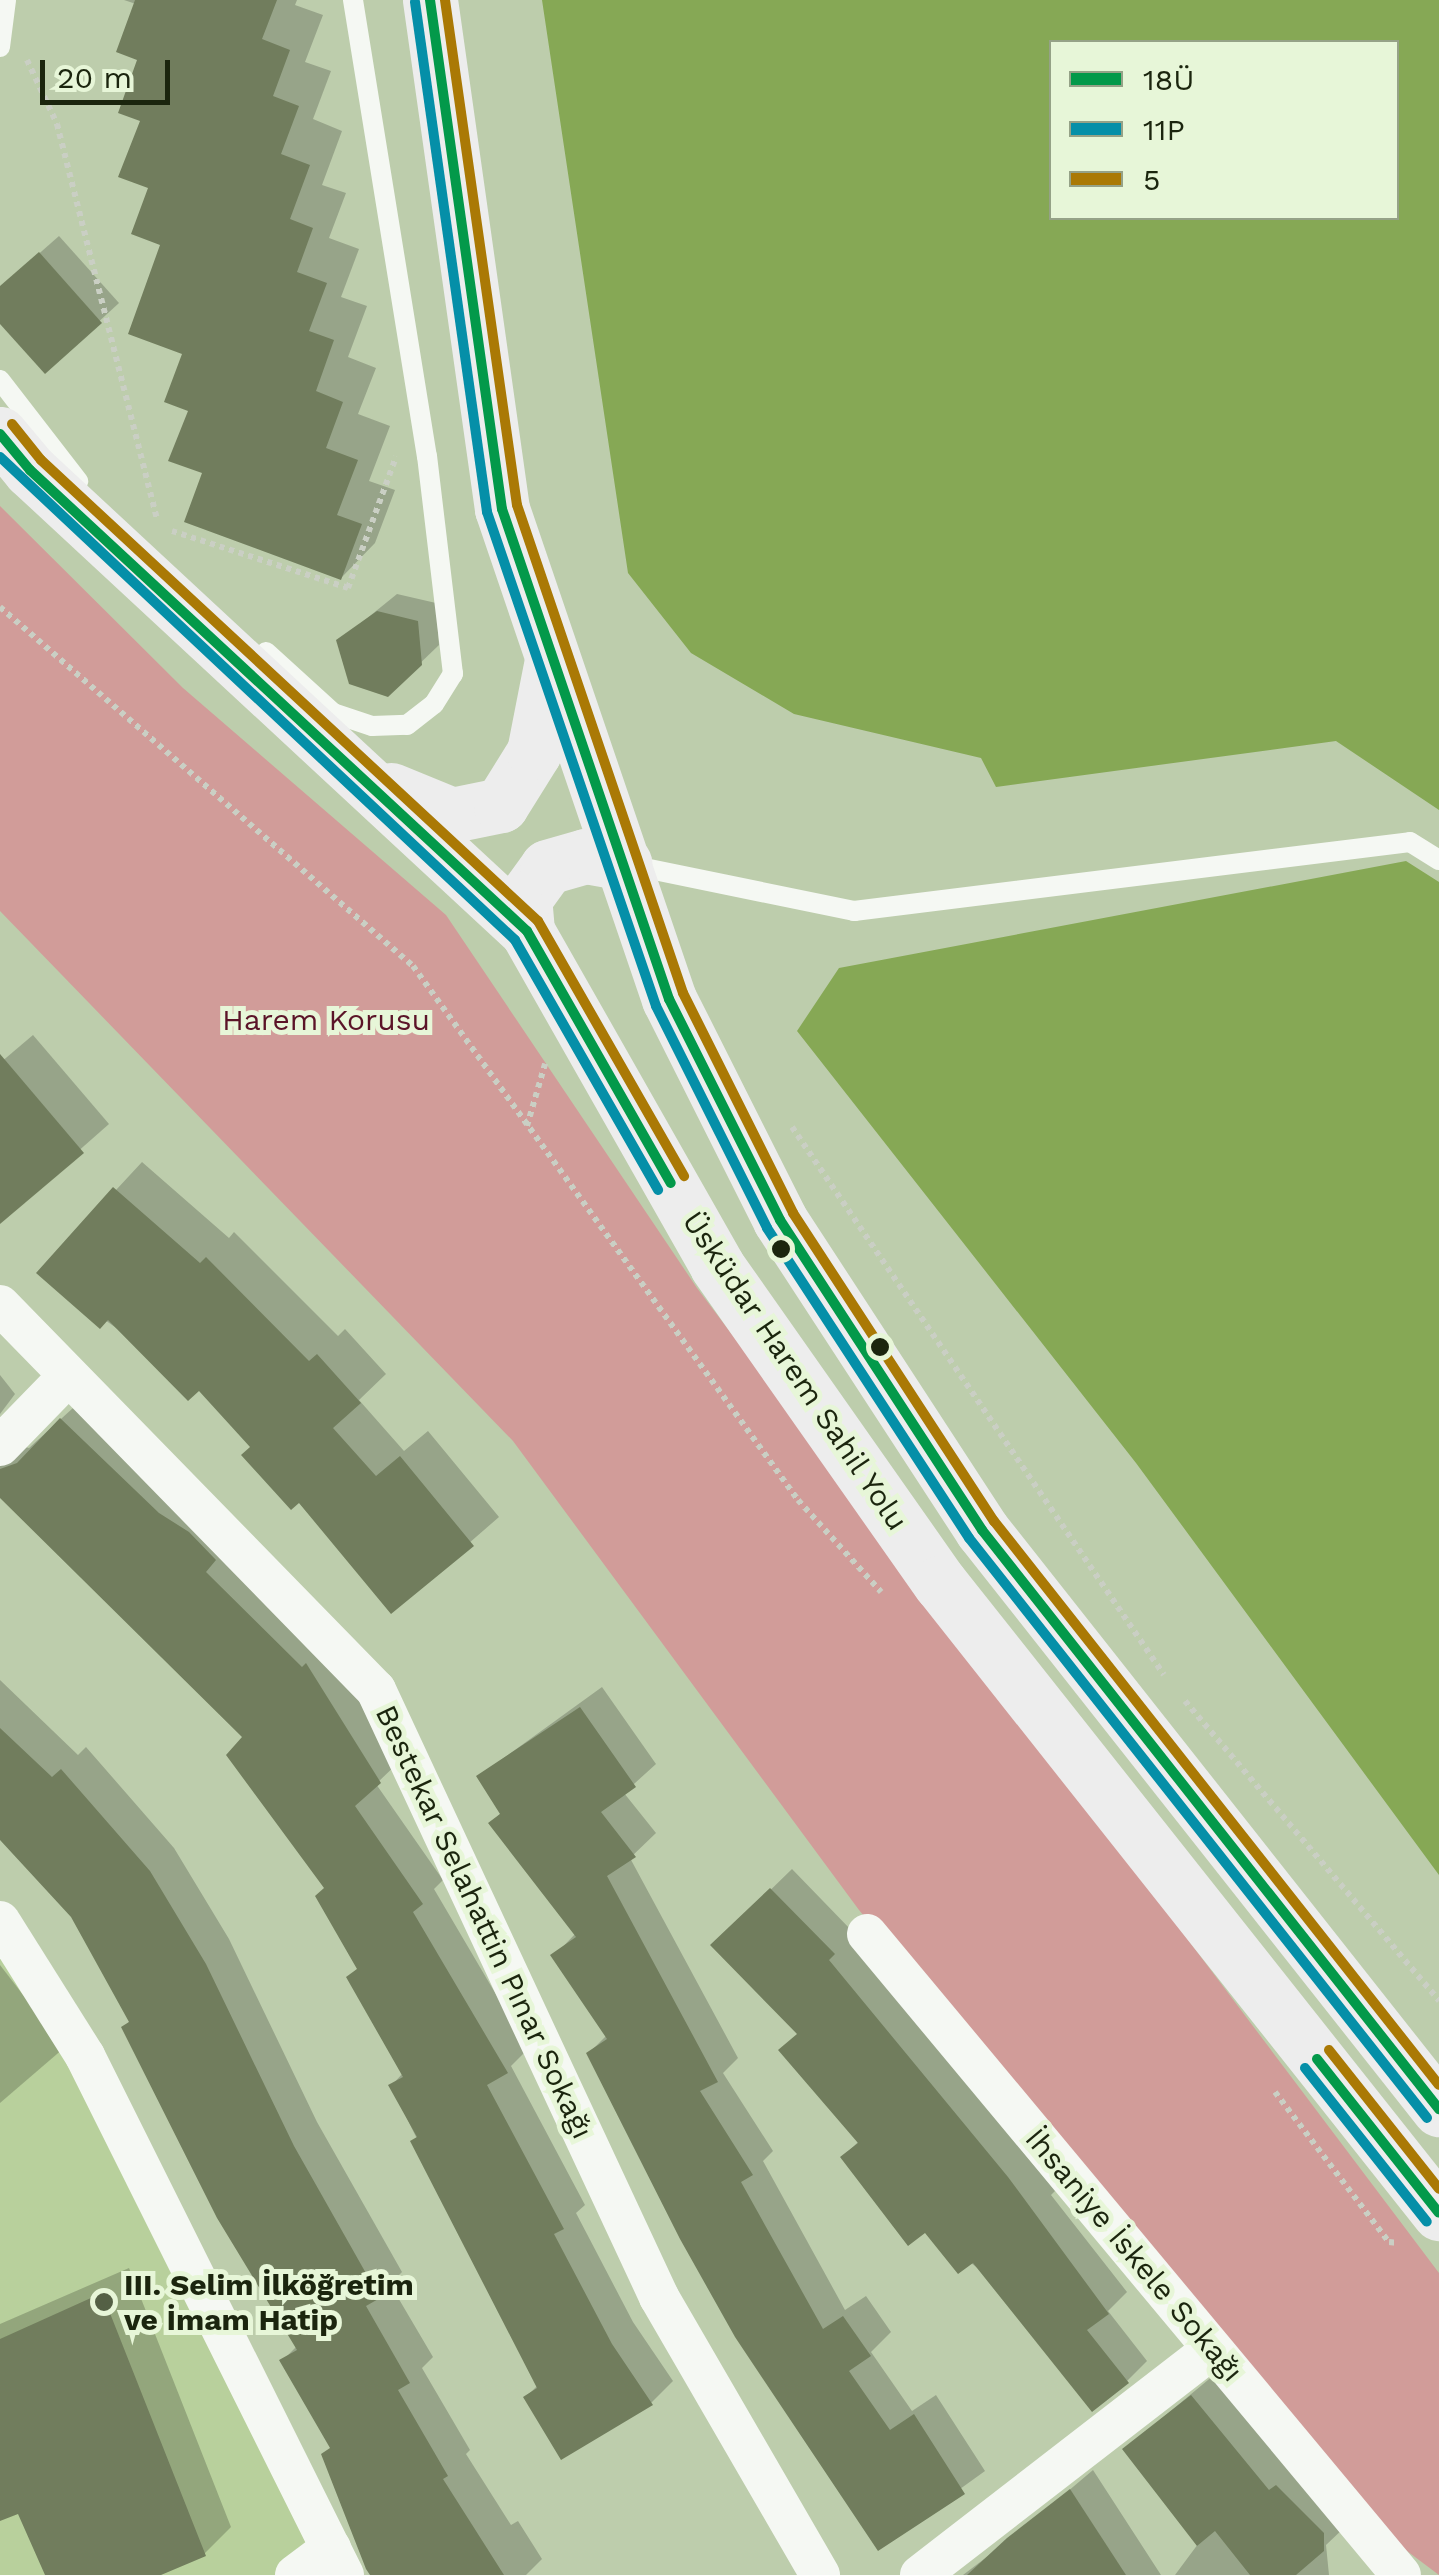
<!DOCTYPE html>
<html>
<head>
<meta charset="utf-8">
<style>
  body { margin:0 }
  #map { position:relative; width:1439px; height:2575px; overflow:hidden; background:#bdcdac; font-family:"Work Sans",sans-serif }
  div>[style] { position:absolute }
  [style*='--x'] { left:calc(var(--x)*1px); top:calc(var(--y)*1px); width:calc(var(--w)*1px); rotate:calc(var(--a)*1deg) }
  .built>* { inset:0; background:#b8d09c }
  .forest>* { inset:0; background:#d19c99 }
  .water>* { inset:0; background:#86a855 }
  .shadow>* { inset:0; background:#0003 }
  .building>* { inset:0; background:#717d5d }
  .path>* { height:6px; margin-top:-3px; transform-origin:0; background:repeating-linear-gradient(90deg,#cacfc4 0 5px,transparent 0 10px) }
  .service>* { height:20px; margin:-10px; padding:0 10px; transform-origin:10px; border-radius:10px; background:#f5f8f3 }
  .minor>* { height:40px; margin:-20px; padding:0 20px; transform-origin:20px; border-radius:20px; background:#f5f8f3 }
  .primary>* { height:55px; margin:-27.5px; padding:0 27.5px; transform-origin:27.5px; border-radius:27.5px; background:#ededed }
  .bus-1>* { height:10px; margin:-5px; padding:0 5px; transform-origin:5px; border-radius:5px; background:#03994a }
  .bus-2>* { height:10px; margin:-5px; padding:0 5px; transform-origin:5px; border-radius:5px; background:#058fa8 }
  .bus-3>* { height:10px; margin:-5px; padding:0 5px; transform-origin:5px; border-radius:5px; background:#aa7905 }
  .dots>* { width:28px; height:28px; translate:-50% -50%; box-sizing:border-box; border:5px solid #e7f6d8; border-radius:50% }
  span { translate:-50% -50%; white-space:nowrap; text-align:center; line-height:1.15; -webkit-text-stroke:10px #e7f6d8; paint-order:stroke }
  .park-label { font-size:30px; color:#5b1428 }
  .street-label { font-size:30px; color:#1b250e }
  .poi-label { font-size:30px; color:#1b250e; font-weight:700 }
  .left { translate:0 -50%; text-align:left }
  .legend { position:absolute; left:1049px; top:40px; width:350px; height:180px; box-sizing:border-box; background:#e7f6d8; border:2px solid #95a287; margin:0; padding:12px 18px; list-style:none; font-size:30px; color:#1b250e }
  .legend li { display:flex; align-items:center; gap:20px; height:50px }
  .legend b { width:50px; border:2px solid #95a287 }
  .scale { position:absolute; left:40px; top:60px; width:130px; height:45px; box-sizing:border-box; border:5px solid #1b250e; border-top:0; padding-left:12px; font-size:30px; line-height:35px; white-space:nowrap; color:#1b250e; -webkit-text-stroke:8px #e7f6d8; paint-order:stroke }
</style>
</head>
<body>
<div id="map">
  <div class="built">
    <i style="clip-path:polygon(0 1921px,331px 2548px,295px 2575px,0 2575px)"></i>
  </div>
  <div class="forest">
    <i style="clip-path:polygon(0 506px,183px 688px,446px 915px,697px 1288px,1439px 2273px,1439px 2575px,1387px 2536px,859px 1910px,513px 1441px,0 911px)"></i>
  </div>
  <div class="water">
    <i style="clip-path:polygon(evenodd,542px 0,1439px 0,1439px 810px,1336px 741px,996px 787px,981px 758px,794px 714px,691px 653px,628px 573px,542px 0,1396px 42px,1396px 218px,1052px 218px,1052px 42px,1396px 42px)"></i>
    <i style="clip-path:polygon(1406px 861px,1439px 882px,1439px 1875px,1136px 1463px,797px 1031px,839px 968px)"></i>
  </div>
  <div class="shadow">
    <i style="clip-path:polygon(124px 0,297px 0,295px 5px,323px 15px,305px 62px,331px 71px,313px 119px,342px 131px,322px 185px,346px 193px,329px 238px,359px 249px,341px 297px,367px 306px,348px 357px,376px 368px,358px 414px,390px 426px,369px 481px,395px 490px,375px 543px,341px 578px,205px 472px,152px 187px,136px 4px)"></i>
    <i style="clip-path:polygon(59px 236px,119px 303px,45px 371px,0 320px,0 288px)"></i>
    <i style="clip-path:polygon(397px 594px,436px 603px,439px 645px,388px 694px,339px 641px)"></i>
    <i style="clip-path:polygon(33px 1035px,109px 1124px,0 1220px,0 1063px)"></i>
    <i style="clip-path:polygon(142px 1162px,229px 1238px,234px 1232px,338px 1336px,345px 1329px,386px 1374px,359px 1400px,404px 1451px,428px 1431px,499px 1517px,392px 1610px,199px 1387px,39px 1273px)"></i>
    <i style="clip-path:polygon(0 1375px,15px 1394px,0 1414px)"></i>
    <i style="clip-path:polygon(84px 1398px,326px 1647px,402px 1759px,376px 1784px,443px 1880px,434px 1889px,528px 2049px,511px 2066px,585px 2205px,576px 2213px,633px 2322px,673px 2381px,651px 2403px,562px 2456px,526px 2397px,538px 2385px,391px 2086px,403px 2073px,349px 1977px,358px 1968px,327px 1887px,245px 1737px,0 1496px,0 1424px,6px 1442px,29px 1448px)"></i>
    <i style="clip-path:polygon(0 1680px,78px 1755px,86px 1747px,174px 1848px,229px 1939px,317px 2122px,402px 2272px,390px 2284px,433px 2357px,422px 2368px,470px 2450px,466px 2454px,511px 2525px,518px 2521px,542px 2559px,526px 2575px,375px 2575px,332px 2447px,282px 2361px,297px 2346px,124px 2027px,131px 2020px,73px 1916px,0 1836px)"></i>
    <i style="clip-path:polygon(602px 1687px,656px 1764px,624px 1793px,656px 1833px,630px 1858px,738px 2058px,723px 2073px,773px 2151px,763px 2161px,845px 2310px,866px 2296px,891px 2332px,871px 2352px,912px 2411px,936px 2395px,985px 2471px,878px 2548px,589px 2053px,607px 2035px,554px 1956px,576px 1933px,491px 1823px,502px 1812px,479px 1776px)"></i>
    <i style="clip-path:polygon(792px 1869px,853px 1932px,848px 1938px,1055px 2191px,1051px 2195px,1127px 2292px,1108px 2311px,1147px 2361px,1127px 2381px,926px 2229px,843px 2157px,859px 2141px,799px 2032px,714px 1945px)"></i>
    <i style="clip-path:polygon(0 1965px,64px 2048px,0 2103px)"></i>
    <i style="clip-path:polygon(129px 2268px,231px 2527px,204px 2554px,155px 2575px,48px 2575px,19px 2511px,0 2519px,0 2324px)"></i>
    <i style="clip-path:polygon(1214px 2375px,1345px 2527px,1326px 2545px,1329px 2575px,1175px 2575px,1198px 2544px,1125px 2449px)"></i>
    <i style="clip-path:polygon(1093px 2470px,1161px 2575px,963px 2575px,1021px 2531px)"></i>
  </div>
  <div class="building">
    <i style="clip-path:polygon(135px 0,277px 0,262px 39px,290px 50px,273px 96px,299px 106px,281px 154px,310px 165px,290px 219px,313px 228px,297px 272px,327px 283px,309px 331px,334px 340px,316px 391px,343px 402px,326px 448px,358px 460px,337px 515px,362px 524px,341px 580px,184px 522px,202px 473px,168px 461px,188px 411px,164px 402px,182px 354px,128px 334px,160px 245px,131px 234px,148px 188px,118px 177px,140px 121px,118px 113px,137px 60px,116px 52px)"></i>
    <i style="clip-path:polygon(39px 252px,102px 323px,45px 374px,0 324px,0 286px)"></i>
    <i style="clip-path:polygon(377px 611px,418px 621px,422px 665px,388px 697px,349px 684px,336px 640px)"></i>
    <i style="clip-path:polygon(0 1054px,84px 1153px,0 1224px)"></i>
    <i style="clip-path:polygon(113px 1187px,200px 1263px,206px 1257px,309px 1361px,317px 1354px,361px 1403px,333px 1428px,376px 1476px,400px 1456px,474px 1546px,391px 1614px,299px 1503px,291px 1510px,241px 1455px,250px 1447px,199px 1391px,188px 1401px,108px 1320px,100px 1329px,36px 1273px)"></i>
    <i style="clip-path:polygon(60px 1418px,159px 1513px,189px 1532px,216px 1560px,206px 1572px,302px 1667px,306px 1663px,381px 1783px,355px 1806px,423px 1904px,413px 1912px,508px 2073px,487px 2085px,564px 2229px,554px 2234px,612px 2344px,653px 2405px,561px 2460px,523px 2397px,537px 2388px,410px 2141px,417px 2137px,388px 2085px,403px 2077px,346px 1977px,357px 1969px,315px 1896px,324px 1888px,226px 1755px,242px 1737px,0 1498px,0 1469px,17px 1463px)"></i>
    <i style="clip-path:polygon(580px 1707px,636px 1787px,601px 1812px,636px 1857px,607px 1876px,718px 2082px,700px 2091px,753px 2175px,741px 2182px,823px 2329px,843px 2316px,871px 2356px,849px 2371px,890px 2430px,914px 2414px,965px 2494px,878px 2551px,735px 2337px,680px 2239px,586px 2053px,607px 2039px,550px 1955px,576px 1937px,488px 1823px,500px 1814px,476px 1776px)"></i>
    <i style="clip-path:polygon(0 1728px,52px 1777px,61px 1769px,150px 1871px,206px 1964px,294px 2146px,380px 2298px,366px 2306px,410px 2383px,398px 2390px,448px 2476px,443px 2479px,504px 2575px,370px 2575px,366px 2569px,321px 2454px,330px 2448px,279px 2360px,297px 2350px,217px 2218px,121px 2027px,129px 2022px,71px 1917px,0 1840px)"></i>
    <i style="clip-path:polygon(770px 1888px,835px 1954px,829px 1960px,1008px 2177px,1109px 2314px,1087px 2330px,1129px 2383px,1092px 2412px,973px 2263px,958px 2274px,925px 2233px,908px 2246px,840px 2157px,858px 2143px,778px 2050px,797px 2034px,710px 1945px)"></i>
    <i style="clip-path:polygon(102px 2293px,206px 2556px,161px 2575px,45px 2575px,18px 2514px,0 2521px,0 2339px)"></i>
    <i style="clip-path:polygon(1191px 2395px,1269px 2490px,1276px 2485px,1324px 2533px,1324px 2551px,1296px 2575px,1250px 2575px,1215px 2531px,1197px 2546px,1122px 2449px)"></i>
    <i style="clip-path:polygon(1070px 2489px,1126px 2575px,967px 2575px,1007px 2538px)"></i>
  </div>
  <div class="path">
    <i style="--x:27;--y:60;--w:71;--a:64.9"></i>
    <i style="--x:57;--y:124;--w:406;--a:75.8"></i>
    <i style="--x:172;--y:531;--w:185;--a:17.9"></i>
    <i style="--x:348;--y:588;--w:140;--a:-69.9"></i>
    <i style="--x:0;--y:607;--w:547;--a:41"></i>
    <i style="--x:413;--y:966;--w:658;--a:54.21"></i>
    <i style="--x:798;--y:1500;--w:124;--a:47.9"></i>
    <i style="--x:527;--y:1126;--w:65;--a:-73.8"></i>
    <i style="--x:792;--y:1127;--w:662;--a:55.83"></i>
    <i style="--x:1185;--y:1701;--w:393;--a:49.7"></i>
    <i style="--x:1275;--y:2092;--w:188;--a:52.8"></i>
    <i style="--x:1389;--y:2242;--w:9;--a:6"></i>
  </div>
  <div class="service">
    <i style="--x:0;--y:47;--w:47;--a:-82.7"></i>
    <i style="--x:0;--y:380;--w:128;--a:52.3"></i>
    <i style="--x:266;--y:652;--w:91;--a:42.3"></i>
    <i style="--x:333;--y:713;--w:41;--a:18.4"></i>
    <i style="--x:372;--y:726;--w:35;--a:-2"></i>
    <i style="--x:407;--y:725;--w:34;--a:-38"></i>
    <i style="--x:434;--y:704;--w:36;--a:-58"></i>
    <i style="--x:453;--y:674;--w:219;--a:-96.8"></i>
    <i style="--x:427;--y:457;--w:463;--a:-99.2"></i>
    <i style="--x:630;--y:865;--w:229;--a:11.6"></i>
    <i style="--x:854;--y:911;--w:560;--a:-7.07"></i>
    <i style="--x:1410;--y:842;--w:34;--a:32"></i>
  </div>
  <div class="minor">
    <i style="--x:0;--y:1305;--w:538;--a:45.68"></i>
    <i style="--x:376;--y:1690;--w:670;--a:65"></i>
    <i style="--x:659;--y:2297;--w:321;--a:59.9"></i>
    <i style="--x:0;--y:1446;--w:98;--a:-45.8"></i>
    <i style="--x:0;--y:1921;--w:160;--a:57.8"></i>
    <i style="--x:85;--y:2056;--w:580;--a:63.48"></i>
    <i style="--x:867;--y:1934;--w:834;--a:50.2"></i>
    <i style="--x:295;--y:2575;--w:45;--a:-36.9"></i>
    <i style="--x:920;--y:2575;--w:369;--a:-37.7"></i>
  </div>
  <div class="primary">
    <i style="--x:430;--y:0;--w:514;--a:81.95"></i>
    <i style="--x:502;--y:509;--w:518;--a:71.18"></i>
    <i style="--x:669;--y:999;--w:247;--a:63.3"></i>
    <i style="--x:780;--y:1220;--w:370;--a:56.9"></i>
    <i style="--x:982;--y:1530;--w:738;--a:51.72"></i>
    <i style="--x:0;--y:434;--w:47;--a:50.2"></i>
    <i style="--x:30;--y:470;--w:678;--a:42.85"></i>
    <i style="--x:527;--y:931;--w:385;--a:60.4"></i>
    <i style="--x:717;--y:1266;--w:388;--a:54.9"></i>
    <i style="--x:940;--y:1583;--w:804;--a:51.62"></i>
    <i style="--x:391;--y:790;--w:66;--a:22.3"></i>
    <i style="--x:452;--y:815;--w:50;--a:-11.5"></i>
    <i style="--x:501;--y:805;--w:62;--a:-58.1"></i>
    <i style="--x:534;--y:752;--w:89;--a:-78.9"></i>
    <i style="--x:527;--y:931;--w:32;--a:-95"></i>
    <i style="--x:524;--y:899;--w:39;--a:-54"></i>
    <i style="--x:547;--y:867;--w:40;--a:-16"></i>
    <i style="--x:585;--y:856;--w:40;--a:10"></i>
  </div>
  <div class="bus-1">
    <i style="--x:430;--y:0;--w:514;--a:81.95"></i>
    <i style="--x:502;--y:509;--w:518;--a:71.18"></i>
    <i style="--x:669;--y:999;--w:247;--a:63.3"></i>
    <i style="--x:780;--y:1220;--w:370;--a:56.9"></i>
    <i style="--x:982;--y:1530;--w:738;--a:51.72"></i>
    <i style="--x:0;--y:434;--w:47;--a:50.2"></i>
    <i style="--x:30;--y:470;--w:678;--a:42.85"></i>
    <i style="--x:527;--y:931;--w:290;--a:60.3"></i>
    <i style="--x:1317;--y:2059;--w:196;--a:51.6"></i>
  </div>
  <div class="bus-2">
    <i style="--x:415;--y:2;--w:515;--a:81.96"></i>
    <i style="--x:487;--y:512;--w:522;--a:71.11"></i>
    <i style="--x:656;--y:1006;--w:248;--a:63.4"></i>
    <i style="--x:767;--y:1228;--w:370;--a:56.9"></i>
    <i style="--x:969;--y:1538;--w:739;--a:51.7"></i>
    <i style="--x:0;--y:457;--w:706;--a:43.16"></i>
    <i style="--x:515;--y:940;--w:288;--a:60.2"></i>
    <i style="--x:1305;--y:2068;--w:196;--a:51.6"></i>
  </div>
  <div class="bus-3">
    <i style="--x:445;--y:0;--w:510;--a:81.89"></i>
    <i style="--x:517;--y:505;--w:515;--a:71.21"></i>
    <i style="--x:683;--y:993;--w:246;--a:63.4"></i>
    <i style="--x:793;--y:1213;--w:368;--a:56.9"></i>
    <i style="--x:994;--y:1521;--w:718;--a:51.73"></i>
    <i style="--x:12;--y:424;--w:46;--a:51.1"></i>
    <i style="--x:41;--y:460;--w:678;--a:42.85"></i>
    <i style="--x:538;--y:921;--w:294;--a:60.2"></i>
    <i style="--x:1329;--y:2050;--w:177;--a:51.6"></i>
  </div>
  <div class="dots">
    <i style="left:781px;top:1249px;background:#1b250e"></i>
    <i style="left:880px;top:1347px;background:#1b250e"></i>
    <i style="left:104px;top:2302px;background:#546045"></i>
  </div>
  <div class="park-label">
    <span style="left:326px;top:1020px">Harem Korusu</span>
  </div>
  <div class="street-label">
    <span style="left:795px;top:1371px;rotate:56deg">Üsküdar Harem Sahil Yolu</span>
    <span style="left:484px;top:1922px;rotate:65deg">Bestekar Selahattin Pınar Sokağı</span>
    <span style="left:1134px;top:2255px;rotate:50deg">İhsaniye İskele Sokağı</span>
  </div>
  <div class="poi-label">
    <span class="left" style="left:124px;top:2302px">III. Selim İlköğretim<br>ve İmam Hatip</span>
  </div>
  <ul class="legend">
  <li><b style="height:12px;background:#03994a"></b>18Ü</li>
  <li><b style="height:12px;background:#058fa8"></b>11P</li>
  <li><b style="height:12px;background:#aa7905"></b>5</li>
  </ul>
  <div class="scale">20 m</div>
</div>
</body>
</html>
